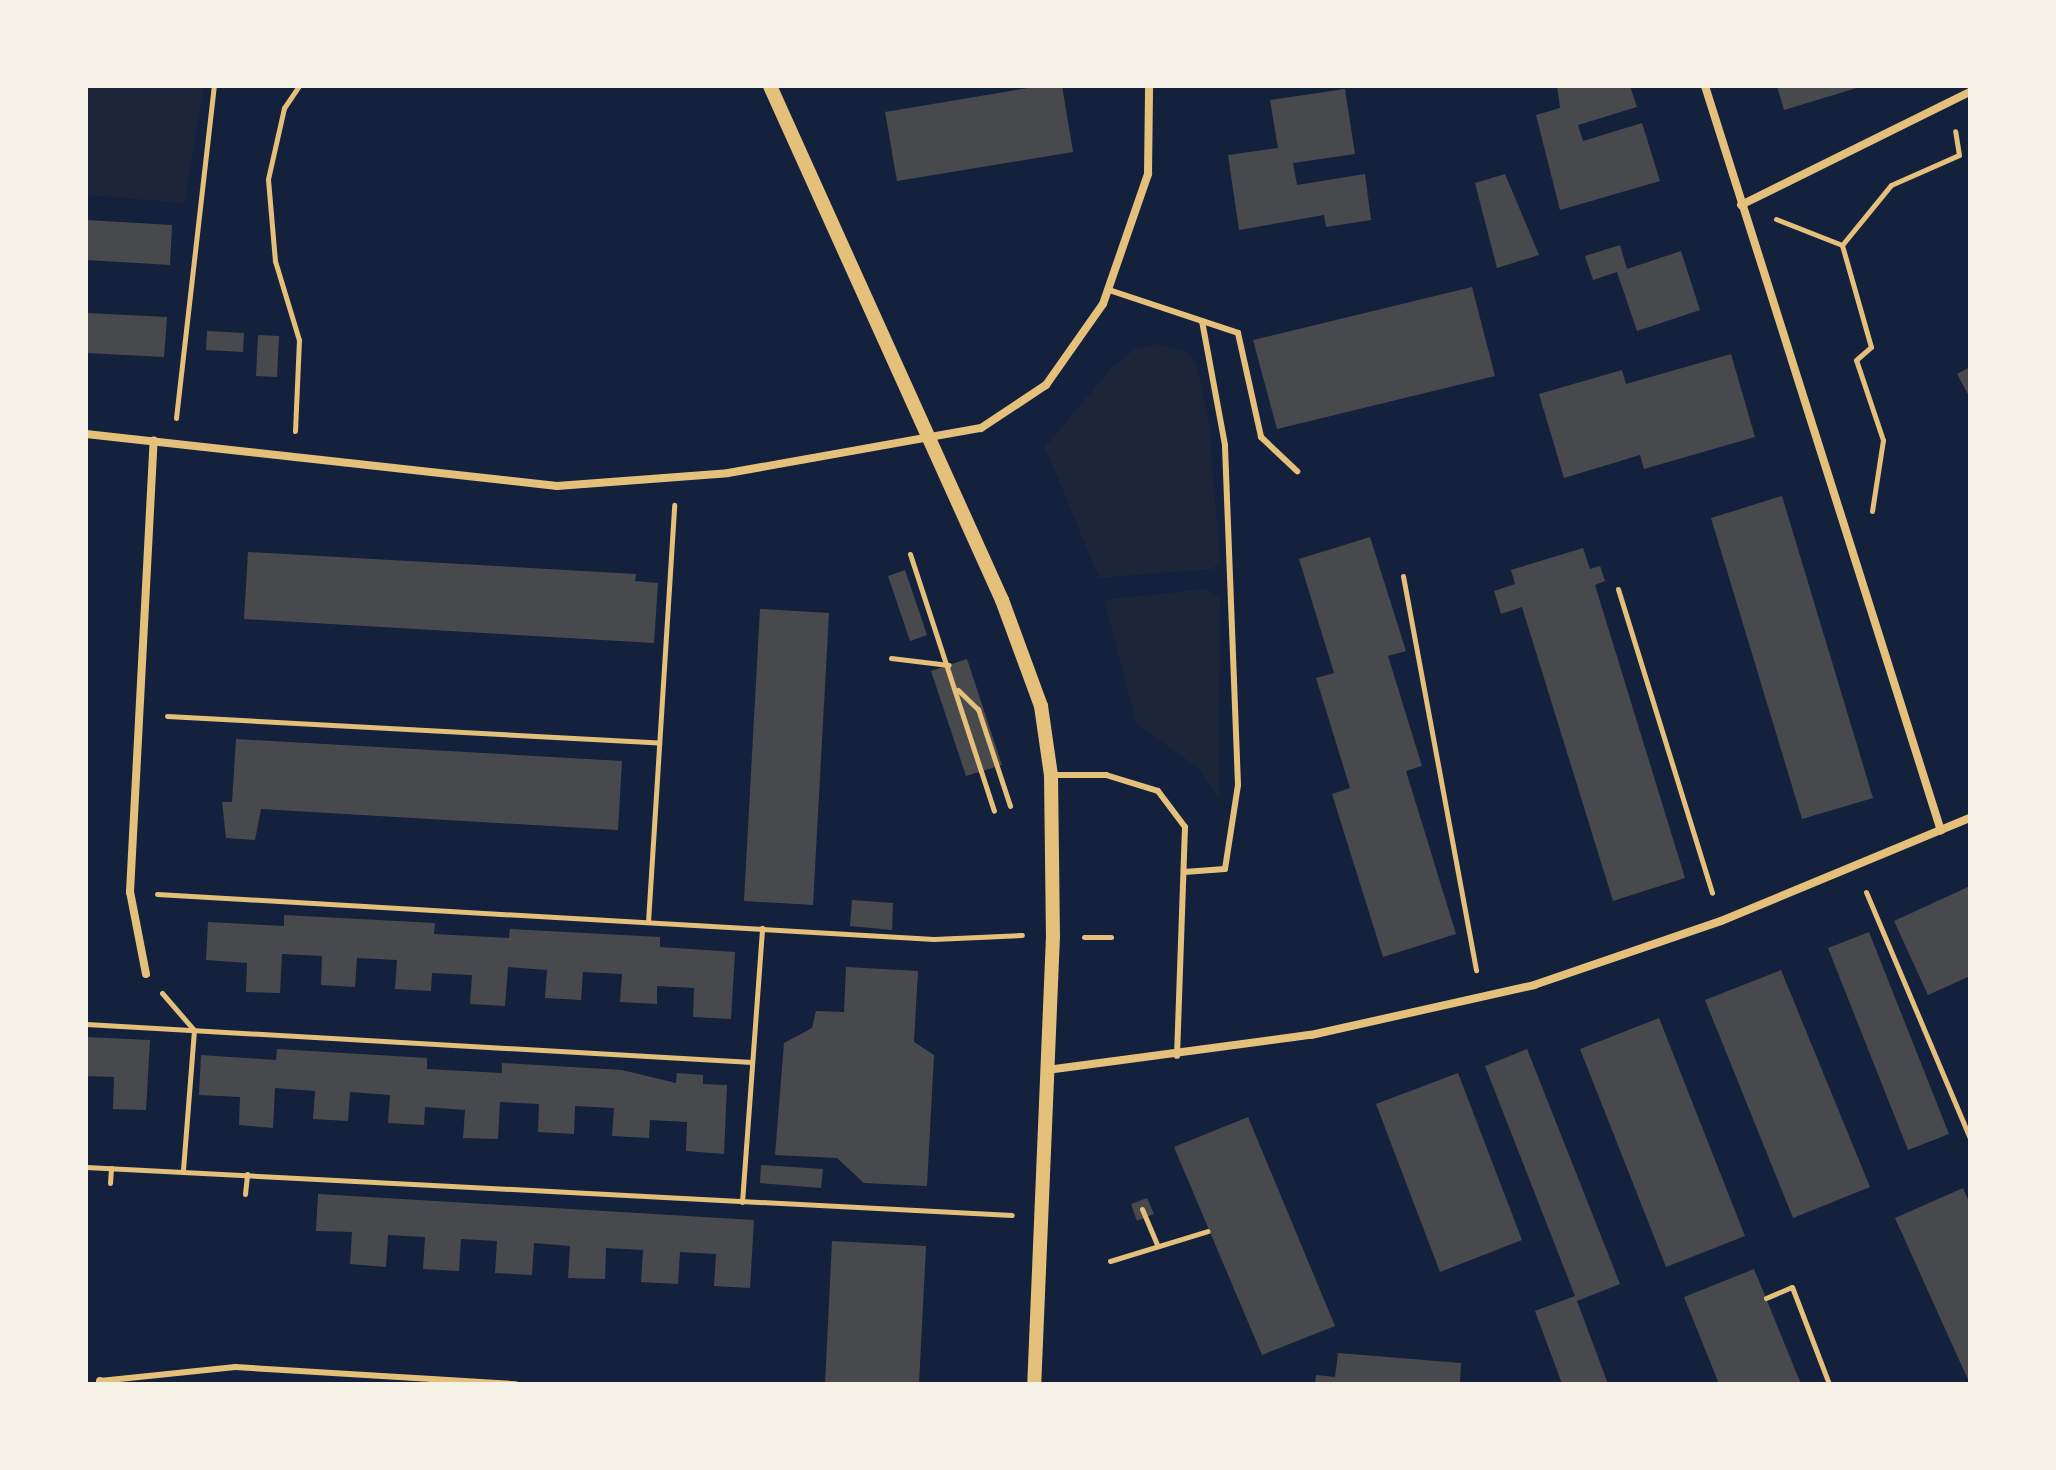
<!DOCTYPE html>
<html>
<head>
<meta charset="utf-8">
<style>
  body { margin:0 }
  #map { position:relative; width:2056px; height:1470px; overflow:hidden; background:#14213d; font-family:"Noto Serif",serif }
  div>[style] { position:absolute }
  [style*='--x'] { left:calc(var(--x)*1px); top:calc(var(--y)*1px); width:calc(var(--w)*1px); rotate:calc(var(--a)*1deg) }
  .green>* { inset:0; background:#1d2539 }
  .building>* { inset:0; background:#48494c }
  .path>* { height:5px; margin:-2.5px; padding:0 2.5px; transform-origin:2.5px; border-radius:2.5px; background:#e5c07b }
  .service>* { height:6px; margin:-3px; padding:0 3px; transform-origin:3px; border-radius:3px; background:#e5c07b }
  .minor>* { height:8px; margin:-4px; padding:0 4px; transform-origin:4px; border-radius:4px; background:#e5c07b }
  .tertiary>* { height:14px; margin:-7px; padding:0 7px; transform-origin:7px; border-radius:7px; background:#e5c07b }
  span { translate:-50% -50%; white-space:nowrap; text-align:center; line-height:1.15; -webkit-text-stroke:6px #f6f1e7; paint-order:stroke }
  .frame { position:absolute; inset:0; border:88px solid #f6f1e7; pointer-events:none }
</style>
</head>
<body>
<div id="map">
  <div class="green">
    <i style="clip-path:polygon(86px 86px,204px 86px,184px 203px,86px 195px)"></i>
    <i style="clip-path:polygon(1158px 344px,1187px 352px,1196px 364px,1208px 417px,1220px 559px,1213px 569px,1099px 578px,1045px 447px,1114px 365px,1135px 349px)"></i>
    <i style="clip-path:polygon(1206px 589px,1220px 597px,1219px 799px,1199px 768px,1137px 725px,1104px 600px)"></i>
  </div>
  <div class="building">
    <i style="clip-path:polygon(1040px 86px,1062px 86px,1073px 152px,897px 181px,885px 112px)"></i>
    <i style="clip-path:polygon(1557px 86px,1630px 86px,1637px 107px,1578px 125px,1583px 141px,1642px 123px,1660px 181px,1560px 210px,1536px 115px,1560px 108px)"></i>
    <i style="clip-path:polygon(1777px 86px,1860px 86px,1860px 87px,1784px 110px)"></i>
    <i style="clip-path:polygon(1345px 89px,1355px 154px,1293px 163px,1297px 185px,1365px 174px,1371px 220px,1326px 227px,1324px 215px,1239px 230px,1228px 155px,1278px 148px,1270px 100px)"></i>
    <i style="clip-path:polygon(1505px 174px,1539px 255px,1497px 268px,1475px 183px)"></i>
    <i style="clip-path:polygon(86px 220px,172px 225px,170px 265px,86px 260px)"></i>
    <i style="clip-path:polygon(1620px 245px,1627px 269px,1681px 251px,1700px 310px,1637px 331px,1617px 272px,1593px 280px,1585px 256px)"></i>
    <i style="clip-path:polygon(1472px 287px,1495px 376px,1277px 429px,1253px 340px)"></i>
    <i style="clip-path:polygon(86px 313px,167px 317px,164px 357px,86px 353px)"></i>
    <i style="clip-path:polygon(207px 331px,244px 333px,243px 352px,206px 350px)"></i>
    <i style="clip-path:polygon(258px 335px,279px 336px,277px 377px,256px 376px)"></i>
    <i style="clip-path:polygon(1731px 354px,1755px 437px,1644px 469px,1640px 455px,1564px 478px,1539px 394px,1622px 370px,1626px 384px)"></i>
    <i style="clip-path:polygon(1970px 367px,1970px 398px,1957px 374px)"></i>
    <i style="clip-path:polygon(1782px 496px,1873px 798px,1802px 819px,1711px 518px)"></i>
    <i style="clip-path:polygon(1370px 537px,1406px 651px,1388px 656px,1422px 766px,1406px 771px,1456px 934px,1383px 957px,1332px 794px,1350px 788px,1316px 678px,1334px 673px,1299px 559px)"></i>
    <i style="clip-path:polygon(1583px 548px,1590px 569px,1600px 566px,1605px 581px,1595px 585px,1685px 878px,1613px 901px,1522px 607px,1501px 614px,1494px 591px,1515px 584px,1511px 570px)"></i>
    <i style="clip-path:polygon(248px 552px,636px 574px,635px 581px,658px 583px,654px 643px,244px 619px)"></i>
    <i style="clip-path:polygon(905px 570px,927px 635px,910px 641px,888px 576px)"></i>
    <i style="clip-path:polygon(760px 609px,829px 613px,813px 905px,744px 901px)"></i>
    <i style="clip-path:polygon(967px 659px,1002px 765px,966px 776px,931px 671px)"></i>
    <i style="clip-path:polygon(236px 739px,622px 761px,618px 830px,261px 809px,255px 840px,226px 838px,222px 802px,232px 802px)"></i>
    <i style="clip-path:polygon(1970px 886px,1970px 976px,1928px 995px,1894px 921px)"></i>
    <i style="clip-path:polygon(852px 900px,893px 903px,892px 930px,850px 926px)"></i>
    <i style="clip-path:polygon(284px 915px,435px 923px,434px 934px,509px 938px,510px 929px,660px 937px,660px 947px,735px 952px,731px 1019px,693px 1017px,694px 988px,657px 986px,657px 1004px,620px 1002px,622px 974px,583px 972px,581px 1000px,545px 998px,547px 970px,508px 967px,505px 1006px,470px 1004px,472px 975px,432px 973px,431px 991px,395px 989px,397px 960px,357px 958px,355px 987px,321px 985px,322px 956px,282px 954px,280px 993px,246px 992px,247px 963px,206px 960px,208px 922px,284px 926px)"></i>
    <i style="clip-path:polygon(1869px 932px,1949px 1134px,1908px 1150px,1828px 948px)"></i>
    <i style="clip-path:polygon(846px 967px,918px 971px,914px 1042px,934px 1055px,927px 1186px,864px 1183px,837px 1158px,775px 1155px,784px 1043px,812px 1028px,816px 1011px,844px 1012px)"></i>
    <i style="clip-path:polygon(1781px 970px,1870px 1187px,1793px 1218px,1705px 1000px)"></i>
    <i style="clip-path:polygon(1659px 1018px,1745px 1236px,1666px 1267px,1580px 1049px)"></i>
    <i style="clip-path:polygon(86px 1037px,150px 1040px,146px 1110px,113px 1109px,114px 1077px,86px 1076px)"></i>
    <i style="clip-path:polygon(277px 1049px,427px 1058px,427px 1069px,502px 1073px,502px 1063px,622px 1070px,676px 1083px,677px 1073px,703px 1075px,703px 1084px,727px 1085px,724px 1154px,686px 1151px,687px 1122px,650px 1120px,649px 1138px,612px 1136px,614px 1108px,575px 1106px,574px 1134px,538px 1132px,539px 1104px,500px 1102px,498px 1139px,463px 1138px,465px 1110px,425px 1107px,424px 1125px,388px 1123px,390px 1095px,350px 1092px,348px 1121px,313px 1119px,315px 1091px,275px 1088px,273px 1128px,239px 1125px,240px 1097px,199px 1095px,201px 1055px,276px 1060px)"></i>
    <i style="clip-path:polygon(1527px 1049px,1620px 1284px,1577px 1301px,1608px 1384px,1562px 1384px,1535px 1311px,1575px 1296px,1485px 1066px)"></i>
    <i style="clip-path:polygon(1458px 1073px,1522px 1240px,1440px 1272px,1376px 1104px)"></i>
    <i style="clip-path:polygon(1248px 1117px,1335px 1326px,1262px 1355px,1174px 1147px)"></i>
    <i style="clip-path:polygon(761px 1165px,823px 1169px,821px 1188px,760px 1183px)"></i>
    <i style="clip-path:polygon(1963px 1188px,1970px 1204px,1970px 1384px,1895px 1218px)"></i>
    <i style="clip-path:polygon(318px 1194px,754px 1220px,750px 1288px,714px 1286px,716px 1254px,680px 1252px,678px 1284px,641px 1282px,643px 1250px,606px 1248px,605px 1279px,568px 1278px,570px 1246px,534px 1243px,532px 1275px,495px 1273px,497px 1241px,461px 1239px,459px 1271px,423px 1269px,425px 1237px,388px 1235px,386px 1267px,350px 1264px,352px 1232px,316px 1231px)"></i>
    <i style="clip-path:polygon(1147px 1198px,1154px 1214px,1137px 1221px,1131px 1204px)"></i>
    <i style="clip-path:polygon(832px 1241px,926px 1246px,919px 1384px,825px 1384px)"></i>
    <i style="clip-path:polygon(1754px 1269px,1801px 1384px,1719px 1384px,1684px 1297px)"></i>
    <i style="clip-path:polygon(1338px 1353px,1461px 1363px,1460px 1384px,1315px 1384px,1316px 1375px,1335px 1377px)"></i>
  </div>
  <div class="path">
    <i style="--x:1776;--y:219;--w:71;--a:21.5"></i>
    <i style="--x:176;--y:418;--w:334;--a:-83.5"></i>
    <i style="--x:295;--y:431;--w:91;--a:-87.5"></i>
    <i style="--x:299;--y:340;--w:83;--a:-106.9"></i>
    <i style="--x:275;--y:261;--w:82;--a:-94.9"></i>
    <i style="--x:268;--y:179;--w:73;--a:-77.3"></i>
    <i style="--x:284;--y:108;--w:27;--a:-56"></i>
    <i style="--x:1872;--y:511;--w:72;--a:-81.2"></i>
    <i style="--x:1883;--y:440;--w:84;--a:-108.6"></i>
    <i style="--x:1856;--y:360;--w:20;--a:-41"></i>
    <i style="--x:1871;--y:347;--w:106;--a:-105.9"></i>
    <i style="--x:1842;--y:245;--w:77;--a:-50.8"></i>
    <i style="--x:1891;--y:185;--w:74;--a:-23.8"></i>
    <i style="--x:1959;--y:155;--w:24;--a:-99"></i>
    <i style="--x:910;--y:554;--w:270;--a:71.9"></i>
    <i style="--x:1403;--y:576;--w:401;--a:79.5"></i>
    <i style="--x:1618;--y:589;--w:318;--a:72.8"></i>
    <i style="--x:891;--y:658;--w:58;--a:6.9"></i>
    <i style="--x:958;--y:690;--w:28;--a:44"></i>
    <i style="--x:978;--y:709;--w:102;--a:71.7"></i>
    <i style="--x:167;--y:716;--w:492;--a:3.1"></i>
    <i style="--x:1866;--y:892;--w:267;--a:67.1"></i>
    <i style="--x:157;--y:894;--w:778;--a:3.31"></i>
    <i style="--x:934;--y:939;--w:88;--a:-2.6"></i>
    <i style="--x:648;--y:922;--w:418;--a:-86.4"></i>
    <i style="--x:1084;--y:937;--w:27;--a:0"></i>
    <i style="--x:162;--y:993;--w:49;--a:49.1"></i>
    <i style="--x:194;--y:1030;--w:140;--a:94.5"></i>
    <i style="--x:86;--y:1024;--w:667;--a:3.27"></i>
    <i style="--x:86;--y:1167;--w:927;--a:2.97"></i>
    <i style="--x:110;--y:1183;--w:15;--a:-86"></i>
    <i style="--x:245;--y:1194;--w:20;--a:-84"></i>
    <i style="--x:742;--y:1202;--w:275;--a:-85.8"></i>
    <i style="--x:1142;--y:1209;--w:39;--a:67"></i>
    <i style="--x:1110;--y:1261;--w:102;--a:-17"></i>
    <i style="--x:1766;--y:1298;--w:28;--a:-23"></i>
    <i style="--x:1792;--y:1287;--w:104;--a:69.1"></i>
  </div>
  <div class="service">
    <i style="--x:1109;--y:290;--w:136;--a:18.4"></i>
    <i style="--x:1238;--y:333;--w:107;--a:77.5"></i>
    <i style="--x:1261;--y:437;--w:50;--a:43.4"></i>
    <i style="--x:1051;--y:775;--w:55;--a:0"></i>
    <i style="--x:1106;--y:775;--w:54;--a:17.1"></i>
    <i style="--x:1158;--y:791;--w:45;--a:53.1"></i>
    <i style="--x:1185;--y:827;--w:229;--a:92"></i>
    <i style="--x:1184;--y:872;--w:41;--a:-4.2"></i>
    <i style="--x:1225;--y:869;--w:85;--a:-81.2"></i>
    <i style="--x:1238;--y:785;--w:340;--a:-92.2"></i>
    <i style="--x:1225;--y:445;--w:126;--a:-100.5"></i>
    <i style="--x:100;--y:1381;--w:136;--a:-5.9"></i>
    <i style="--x:235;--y:1367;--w:281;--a:3.5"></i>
  </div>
  <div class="minor">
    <i style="--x:1705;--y:86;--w:781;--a:72.42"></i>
    <i style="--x:1741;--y:205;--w:255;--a:-26.3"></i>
    <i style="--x:86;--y:434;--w:474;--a:6.3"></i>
    <i style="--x:557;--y:486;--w:171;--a:-4.3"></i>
    <i style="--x:728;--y:473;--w:257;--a:-10.1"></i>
    <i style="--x:981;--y:428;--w:78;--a:-33.5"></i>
    <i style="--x:1046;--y:385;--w:99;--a:-54.9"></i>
    <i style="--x:1103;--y:304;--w:138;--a:-70.9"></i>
    <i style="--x:1148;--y:174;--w:88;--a:-89.3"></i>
    <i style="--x:146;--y:974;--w:84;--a:-101"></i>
    <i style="--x:130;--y:892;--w:452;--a:-87"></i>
    <i style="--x:1047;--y:1070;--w:266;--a:-7.6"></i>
    <i style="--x:1311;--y:1035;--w:229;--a:-12.6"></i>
    <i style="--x:1534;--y:985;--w:198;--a:-18.9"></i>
    <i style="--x:1721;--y:921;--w:269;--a:-22.5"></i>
    <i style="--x:100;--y:1384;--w:3;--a:-90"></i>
  </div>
  <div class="tertiary">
    <i style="--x:770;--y:86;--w:564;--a:65.71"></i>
    <i style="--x:1002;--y:600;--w:113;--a:69.8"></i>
    <i style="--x:1041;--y:706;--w:70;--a:81.8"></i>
    <i style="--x:1051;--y:775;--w:161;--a:89.3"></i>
    <i style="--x:1053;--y:936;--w:448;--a:92.4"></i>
  </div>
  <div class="frame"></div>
</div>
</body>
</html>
